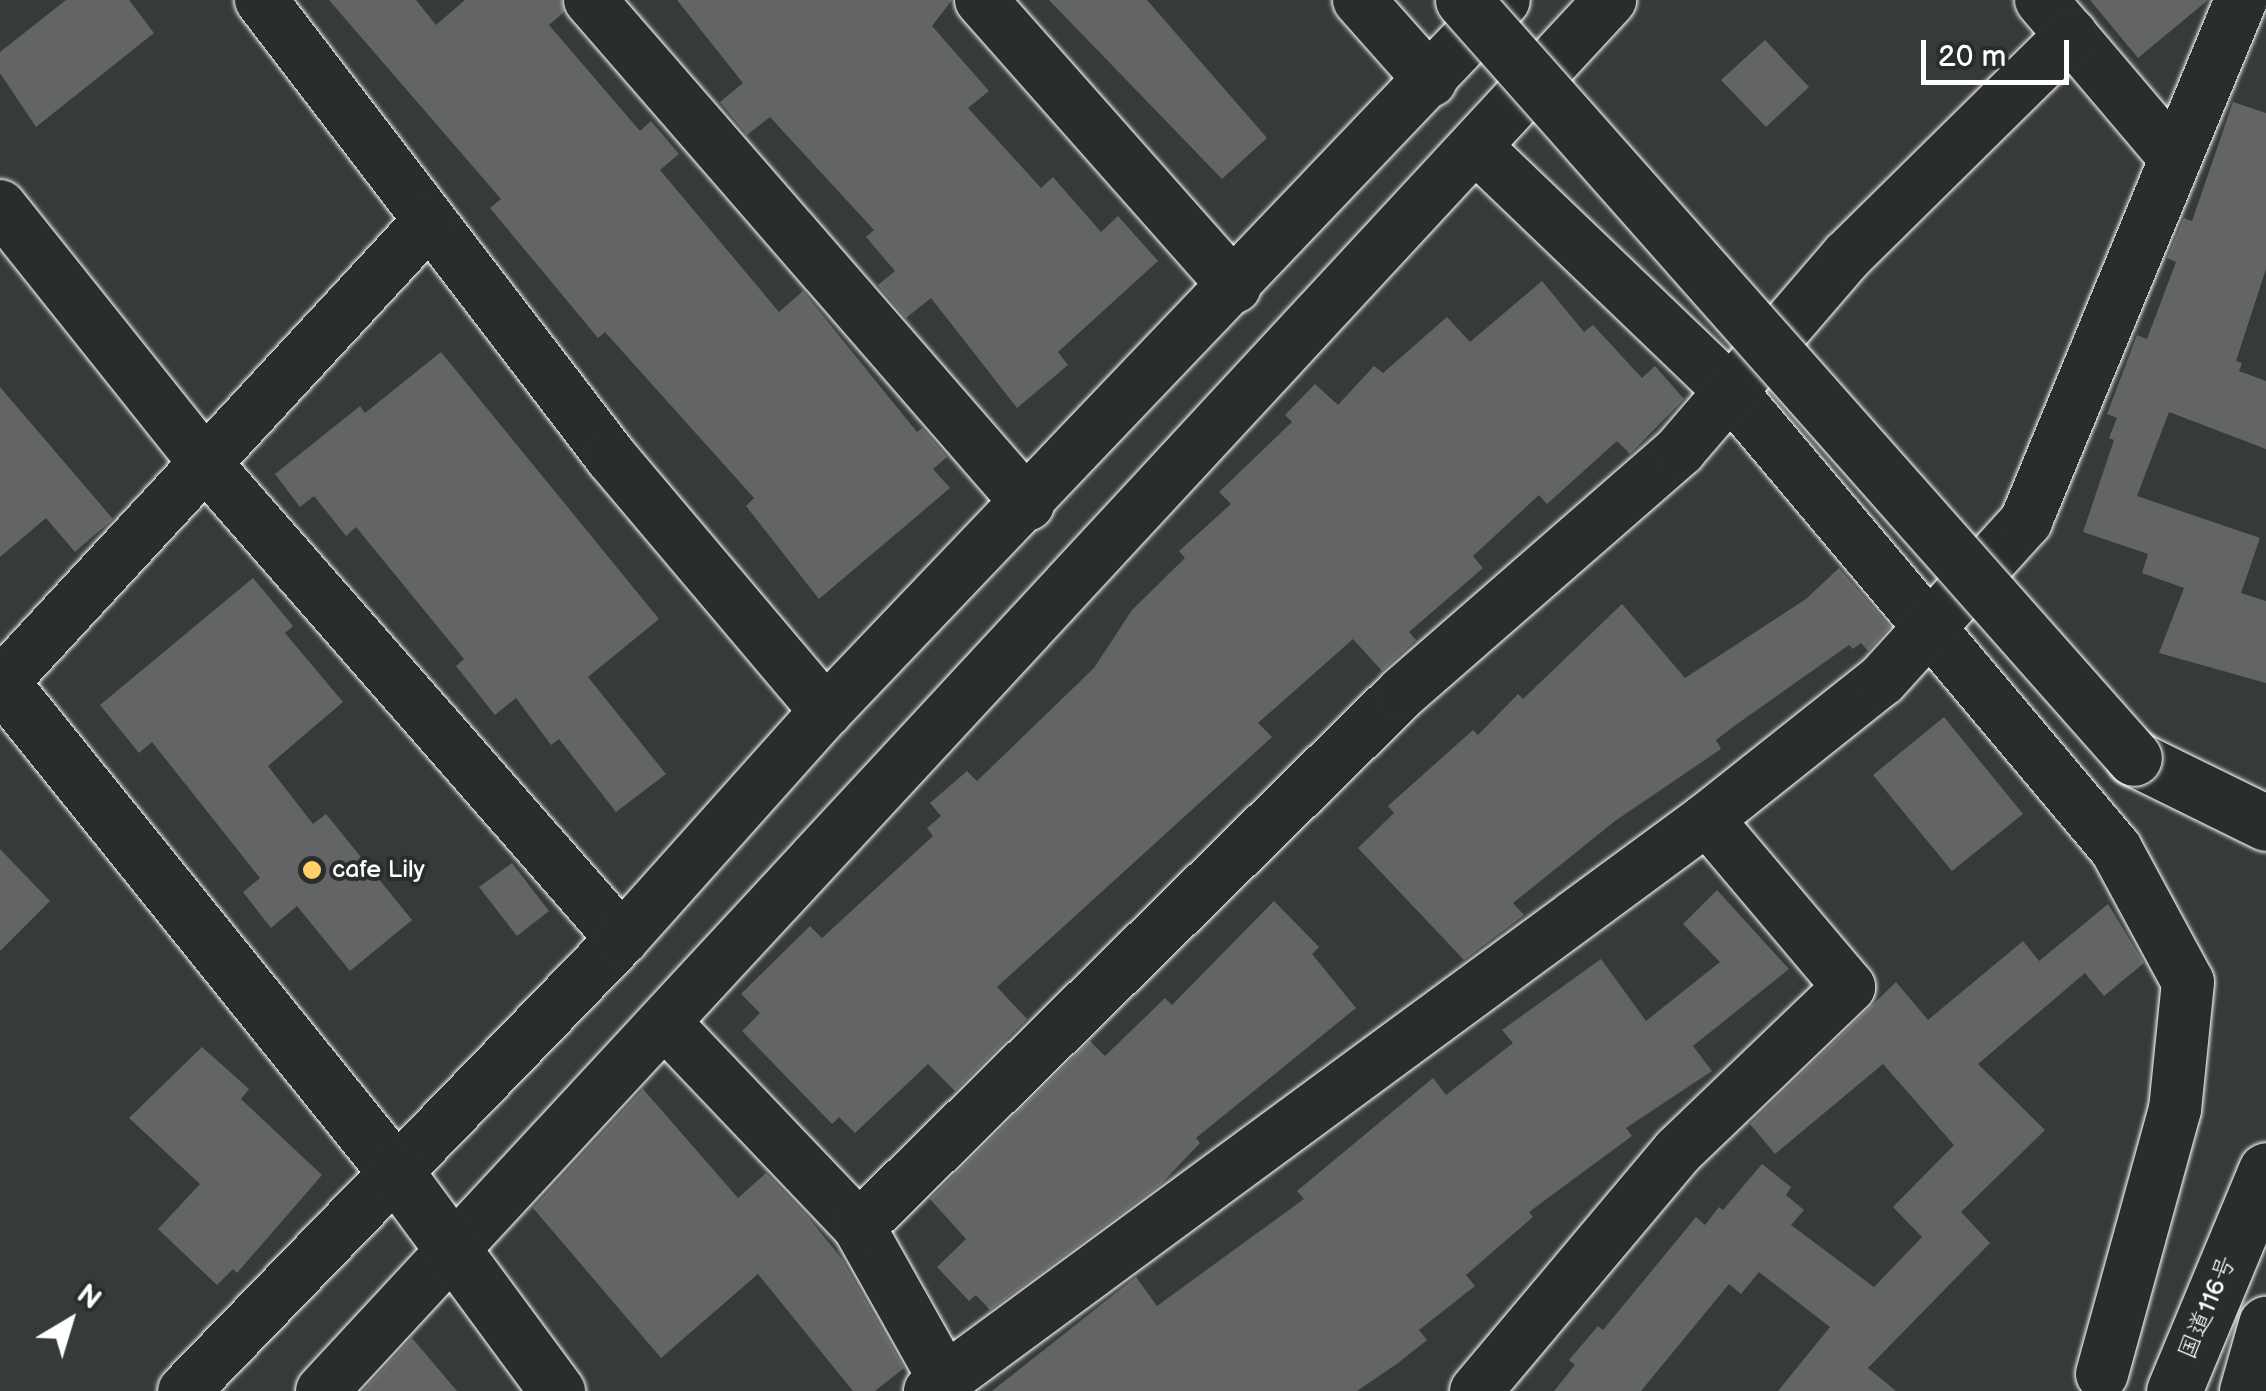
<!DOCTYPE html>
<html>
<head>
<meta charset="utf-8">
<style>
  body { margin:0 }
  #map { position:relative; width:2266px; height:1391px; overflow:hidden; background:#373a3b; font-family:"Balsamiq Sans","Klee One",sans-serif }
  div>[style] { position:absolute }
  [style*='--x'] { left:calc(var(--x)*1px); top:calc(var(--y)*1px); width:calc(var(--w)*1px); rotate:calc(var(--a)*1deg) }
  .building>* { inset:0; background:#636465 }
  .roads { filter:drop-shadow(0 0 2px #fff) drop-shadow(0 0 2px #fff) }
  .street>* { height:52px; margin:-26px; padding:0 26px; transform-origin:26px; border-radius:26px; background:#2a2d2e }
  .secondary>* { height:55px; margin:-27.5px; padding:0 27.5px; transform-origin:27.5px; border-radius:27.5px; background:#2a2d2e }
  .highway>* { height:55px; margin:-27.5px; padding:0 27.5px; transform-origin:27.5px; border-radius:27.5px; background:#2a2d2e }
  .bridges { filter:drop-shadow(0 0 2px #fff) drop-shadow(0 0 2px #fff) }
  .secondary-bridge>* { height:55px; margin:-27.5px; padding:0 27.5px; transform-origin:27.5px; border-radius:27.5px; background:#2a2d2e }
  .dots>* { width:28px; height:28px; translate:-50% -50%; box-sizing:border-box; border:5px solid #2a2d2e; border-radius:50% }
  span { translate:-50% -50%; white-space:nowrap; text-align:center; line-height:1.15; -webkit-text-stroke:8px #2a2d2e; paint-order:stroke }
  .poi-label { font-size:25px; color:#fff }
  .left { translate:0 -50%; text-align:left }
  .street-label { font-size:25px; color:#fff }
  .north { position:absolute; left:20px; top:1271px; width:100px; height:100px; -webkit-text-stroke:8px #2a2d2e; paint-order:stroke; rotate:38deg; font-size:28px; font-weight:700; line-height:40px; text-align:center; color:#fff }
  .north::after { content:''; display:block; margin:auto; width:35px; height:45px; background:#fff; clip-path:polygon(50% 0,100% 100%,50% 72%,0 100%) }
  .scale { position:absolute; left:1921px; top:40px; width:148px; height:45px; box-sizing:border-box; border:5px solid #fff; border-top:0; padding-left:12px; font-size:30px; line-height:35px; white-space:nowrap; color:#fff; -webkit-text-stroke:8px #2a2d2e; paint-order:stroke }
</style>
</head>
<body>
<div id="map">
  <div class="building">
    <i style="clip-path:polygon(66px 0,129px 0,154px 33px,36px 127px,0 73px,0 52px)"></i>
    <i style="clip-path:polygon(329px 0,416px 0,436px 25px,465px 0,561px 0,564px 12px,549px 25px,640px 131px,651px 121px,679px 154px,660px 170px,779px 312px,803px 291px,917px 432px,922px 428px,947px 457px,933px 469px,950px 488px,819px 599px,746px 506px,754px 498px,605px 332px,598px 338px,490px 208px,501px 199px)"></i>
    <i style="clip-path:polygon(677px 0,952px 0,932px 26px,989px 91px,968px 108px,1041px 188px,1053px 177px,1101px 232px,1118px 216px,1158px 261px,1058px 352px,1068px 365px,1017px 408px,931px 298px,906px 318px,878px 285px,895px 271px,866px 237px,874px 230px,770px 117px,747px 135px,744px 131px,720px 102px,743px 83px)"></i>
    <i style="clip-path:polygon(1049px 0,1147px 0,1267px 138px,1222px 179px)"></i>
    <i style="clip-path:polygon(2090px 0,2208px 0,2138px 58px)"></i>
    <i style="clip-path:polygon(1765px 40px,1809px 87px,1766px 127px,1721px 80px)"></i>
    <i style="clip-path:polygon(2233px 102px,2266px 113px,2266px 269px,2236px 361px,2242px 363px,2239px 371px,2266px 381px,2266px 449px,2169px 412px,2137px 496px,2260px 538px,2241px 593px,2266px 601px,2266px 683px,2159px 653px,2184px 588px,2142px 573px,2148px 554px,2083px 532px,2114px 440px,2109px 438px,2117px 418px,2107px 414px,2137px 335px,2147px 339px,2176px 262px,2167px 258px,2184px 218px,2192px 221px)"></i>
    <i style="clip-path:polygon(1542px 281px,1584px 332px,1593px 325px,1642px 378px,1655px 366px,1684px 399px,1630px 454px,1617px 441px,1547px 504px,1539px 495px,1473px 556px,1483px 568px,1409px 632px,1416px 640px,1382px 671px,1353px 639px,1258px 723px,1272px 737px,997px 987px,1027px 1019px,955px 1091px,928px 1064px,855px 1133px,839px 1117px,832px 1124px,742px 1031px,760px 1013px,741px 994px,810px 926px,822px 938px,933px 836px,927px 828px,941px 816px,930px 803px,967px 771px,977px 781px,1094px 668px,1132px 610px,1185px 558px,1179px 551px,1231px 504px,1219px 492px,1292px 422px,1285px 415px,1315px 384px,1338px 405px,1374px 366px,1383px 373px,1447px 317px,1470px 342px)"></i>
    <i style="clip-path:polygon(441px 352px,659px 619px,588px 677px,666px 774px,616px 812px,559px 739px,551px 745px,516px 698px,495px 715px,456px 666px,464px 659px,356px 527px,346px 536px,314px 496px,300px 507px,275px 474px,360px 406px,365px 413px)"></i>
    <i style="clip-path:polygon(0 387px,113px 519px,75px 552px,46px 518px,0 557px)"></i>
    <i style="clip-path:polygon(1839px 568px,1890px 627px,1868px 651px,1861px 643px,1853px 649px,1849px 645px,1737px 724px,1716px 740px,1721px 749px,1615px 821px,1513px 903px,1524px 915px,1464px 960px,1358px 848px,1394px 813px,1388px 806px,1473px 730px,1478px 735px,1518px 694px,1523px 699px,1622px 604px,1685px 678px,1806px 599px)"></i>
    <i style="clip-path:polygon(253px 578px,293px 626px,285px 633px,343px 702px,268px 766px,313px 824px,326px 814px,412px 920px,350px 971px,297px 906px,271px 928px,243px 892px,260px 878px,152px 742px,139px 753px,100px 705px)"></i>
    <i style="clip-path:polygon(1944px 717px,2023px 814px,1952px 871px,1873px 775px)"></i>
    <i style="clip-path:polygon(0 849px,50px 901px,0 951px)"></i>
    <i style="clip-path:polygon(512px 863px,549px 911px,517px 936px,479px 887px)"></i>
    <i style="clip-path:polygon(1717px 890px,1789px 969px,1693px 1046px,1712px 1071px,1626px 1128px,1632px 1136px,1529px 1212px,1533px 1217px,1466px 1275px,1475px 1286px,1419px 1330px,1427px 1340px,1398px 1363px,1357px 1391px,992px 1391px,1136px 1277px,1157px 1306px,1304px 1199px,1297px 1191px,1433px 1078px,1446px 1095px,1513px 1043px,1502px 1030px,1601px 959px,1646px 1021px,1720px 962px,1683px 924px)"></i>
    <i style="clip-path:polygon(1274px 901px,1319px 947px,1312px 954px,1356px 1008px,1196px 1138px,1200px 1143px,1161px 1184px,990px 1310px,976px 1295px,969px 1301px,937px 1267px,966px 1239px,930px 1199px,1090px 1041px,1105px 1056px,1165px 998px,1172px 1005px)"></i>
    <i style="clip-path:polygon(2108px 904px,2144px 963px,2104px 996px,2085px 973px,1978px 1064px,2045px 1130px,1961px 1212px,1990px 1243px,1868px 1368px,1896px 1391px,1778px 1391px,1830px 1327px,1759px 1272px,1741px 1294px,1729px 1284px,1641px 1391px,1554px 1391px,1575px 1365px,1569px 1360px,1598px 1326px,1603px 1330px,1696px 1217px,1705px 1225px,1719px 1207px,1723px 1210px,1762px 1164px,1791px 1187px,1786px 1195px,1804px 1210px,1791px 1225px,1874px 1287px,1922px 1237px,1893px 1207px,1954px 1145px,1883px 1064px,1775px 1154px,1750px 1124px,1896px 982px,1928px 1020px,2023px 941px,2039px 961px)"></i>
    <i style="clip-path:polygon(202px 1047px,249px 1089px,241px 1099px,322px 1175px,237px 1273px,233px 1269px,217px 1285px,158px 1229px,200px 1184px,129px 1118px)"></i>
    <i style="clip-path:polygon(643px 1089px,738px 1198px,766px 1173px,808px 1217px,842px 1259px,904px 1368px,875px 1391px,853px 1391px,758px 1274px,661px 1358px,533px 1208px)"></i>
    <i style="clip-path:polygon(412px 1338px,457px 1391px,363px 1391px)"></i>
  </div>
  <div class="roads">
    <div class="street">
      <i style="--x:261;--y:0;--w:576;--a:52.55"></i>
      <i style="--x:611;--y:457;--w:333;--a:49.8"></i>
      <i style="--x:590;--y:0;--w:668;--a:49.01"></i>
      <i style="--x:981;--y:0;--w:383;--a:48.5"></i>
      <i style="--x:1359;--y:0;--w:108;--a:48.4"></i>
      <i style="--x:2041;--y:0;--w:206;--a:49.7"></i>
      <i style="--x:1478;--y:149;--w:352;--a:43.8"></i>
      <i style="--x:1732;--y:393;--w:596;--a:49.9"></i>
      <i style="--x:2116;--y:849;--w:151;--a:61.6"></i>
      <i style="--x:2188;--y:982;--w:128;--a:95.8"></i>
      <i style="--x:2175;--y:1109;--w:275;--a:105.4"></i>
      <i style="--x:0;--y:206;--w:329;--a:51.4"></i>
      <i style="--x:205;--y:463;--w:633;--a:48.78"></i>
      <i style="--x:0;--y:685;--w:632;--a:-47.24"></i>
      <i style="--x:666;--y:1024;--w:280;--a:46.4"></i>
      <i style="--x:859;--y:1227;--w:176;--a:60.7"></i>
      <i style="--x:859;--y:1227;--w:763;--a:-44.52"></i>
      <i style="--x:1403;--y:692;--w:368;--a:-41.1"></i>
      <i style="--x:1680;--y:450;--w:256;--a:-49.3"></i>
      <i style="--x:1847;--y:256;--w:315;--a:-44.6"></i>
      <i style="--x:184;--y:1391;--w:629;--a:-45.9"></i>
      <i style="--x:622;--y:939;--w:306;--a:-48.2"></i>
      <i style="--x:826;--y:711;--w:982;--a:-46.36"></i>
      <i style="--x:322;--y:1391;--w:1896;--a:-47.2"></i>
      <i style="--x:930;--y:1391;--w:965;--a:-36.36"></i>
      <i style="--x:1707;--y:819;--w:223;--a:-38.5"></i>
      <i style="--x:1882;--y:680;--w:215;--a:-47.8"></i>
      <i style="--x:2026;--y:521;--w:564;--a:-67.58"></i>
      <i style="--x:1476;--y:1391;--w:314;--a:-49.9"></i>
      <i style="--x:1678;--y:1151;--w:237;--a:-43.8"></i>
      <i style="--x:1849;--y:987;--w:220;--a:-130.2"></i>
    </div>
    <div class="secondary">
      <i style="--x:0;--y:681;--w:628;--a:51.14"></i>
      <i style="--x:394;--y:1170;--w:275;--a:53.6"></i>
      <i style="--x:2134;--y:758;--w:147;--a:26.2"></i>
    </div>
    <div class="highway">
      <i style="--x:2174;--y:1391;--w:239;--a:-67.4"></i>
      <i style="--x:2247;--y:1391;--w:70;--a:-74.2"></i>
    </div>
  </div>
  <div class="bridges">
    <div class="secondary-bridge">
      <i style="--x:1463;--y:0;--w:1012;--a:48.48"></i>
    </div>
  </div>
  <div class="dots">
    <i style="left:312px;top:870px;background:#ffd166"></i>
  </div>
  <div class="poi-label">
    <span class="left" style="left:332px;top:870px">cafe Lily</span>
  </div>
  <div class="street-label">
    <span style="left:2208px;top:1308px;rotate:-67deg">国道116号</span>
  </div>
  <div class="north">N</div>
  <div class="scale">20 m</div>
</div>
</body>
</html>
